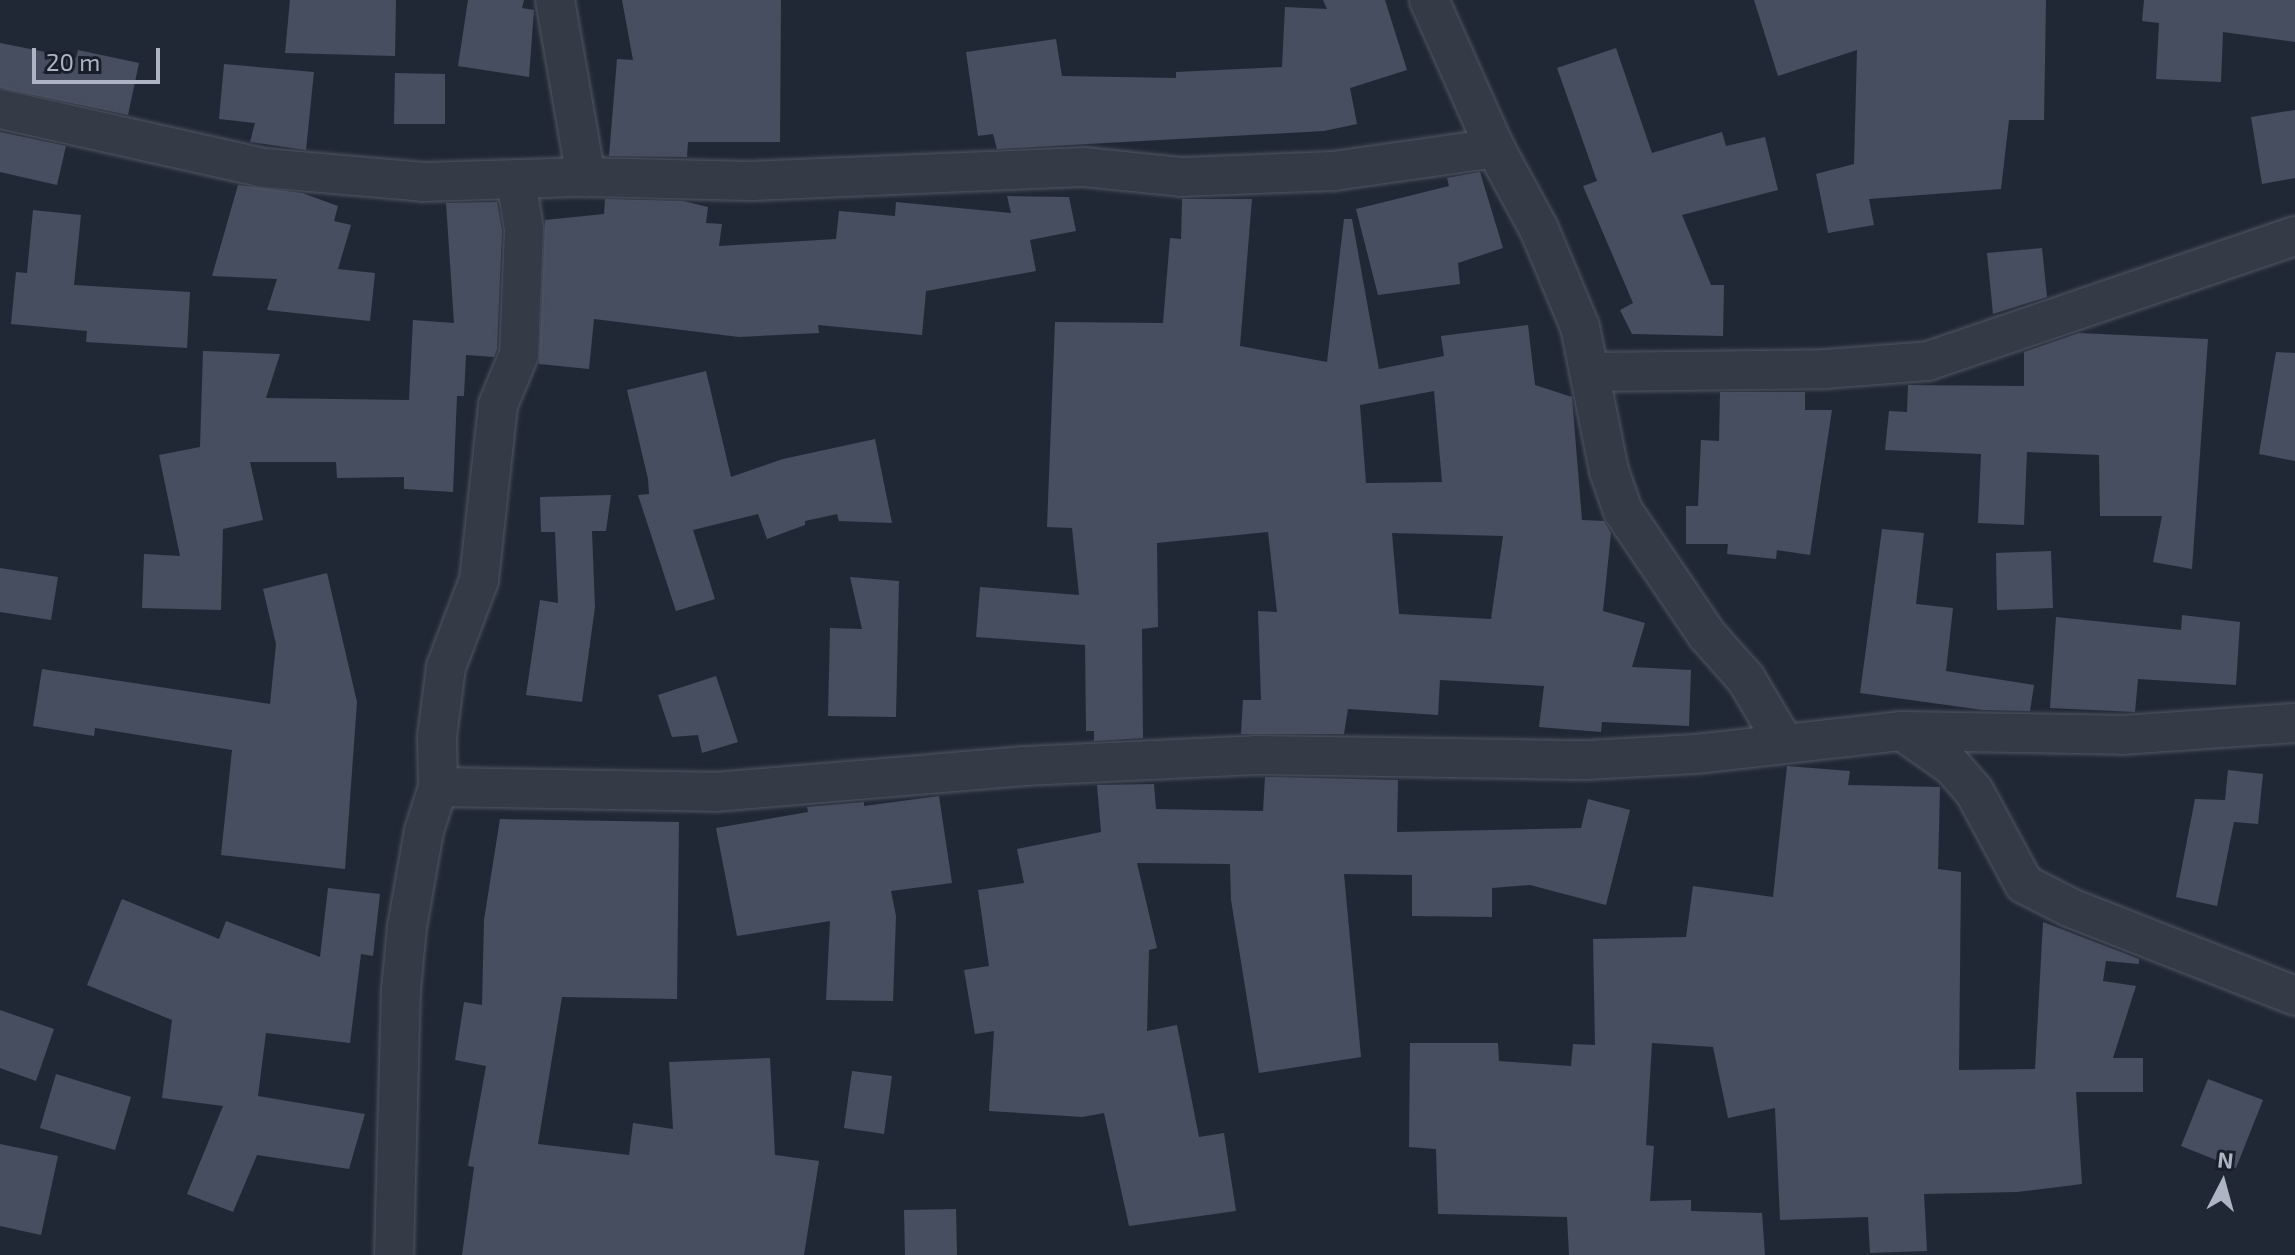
<!DOCTYPE html>
<html>
<head>
<meta charset="utf-8">
<style>
  body { margin:0 }
  #map { position:relative; width:2295px; height:1255px; overflow:hidden; background:#212835; font-family:"Exo 2",sans-serif }
  div>[style] { position:absolute }
  [style*='--x'] { left:calc(var(--x)*1px); top:calc(var(--y)*1px); width:calc(var(--w)*1px); rotate:calc(var(--a)*1deg) }
  .building>* { inset:0; background:#474e5f }
  .roads { filter:drop-shadow(0 0 2px #515764) drop-shadow(0 0 2px #515764) }
  .minor>* { height:38px; margin:-19px; padding:0 19px; transform-origin:19px; border-radius:19px; background:#343a46 }
  span { translate:-50% -50%; white-space:nowrap; text-align:center; line-height:1.15; -webkit-text-stroke:6px #191f2a; paint-order:stroke }
  .north { position:absolute; left:2183px; top:1143px; width:80px; height:80px; -webkit-text-stroke:6px #191f2a; paint-order:stroke; rotate:6deg; font-size:22px; font-weight:700; line-height:32px; text-align:center; color:#aeb4c3 }
  .north::after { content:''; display:block; margin:auto; width:28px; height:36px; background:#aeb4c3; clip-path:polygon(50% 0,100% 100%,50% 72%,0 100%) }
  .scale { position:absolute; left:32px; top:48px; width:128px; height:36px; box-sizing:border-box; border:4px solid #aeb4c3; border-top:0; padding-left:10px; font-size:24px; line-height:28px; white-space:nowrap; color:#aeb4c3; -webkit-text-stroke:6px #191f2a; paint-order:stroke }
</style>
</head>
<body>
<div id="map">
  <div class="building">
    <i style="clip-path:polygon(290px 0,396px 0,395px 56px,285px 53px)"></i>
    <i style="clip-path:polygon(468px 0,524px 0,522px 8px,534px 10px,529px 77px,458px 66px)"></i>
    <i style="clip-path:polygon(622px 0,781px 0,780px 142px,688px 142px,687px 157px,609px 156px,617px 59px,633px 60px)"></i>
    <i style="clip-path:polygon(1323px 0,1385px 0,1407px 70px,1350px 88px,1357px 124px,1324px 131px,997px 149px,993px 134px,978px 136px,966px 52px,1056px 39px,1062px 76px,1176px 78px,1176px 72px,1282px 67px,1285px 7px,1327px 9px)"></i>
    <i style="clip-path:polygon(1754px 0,2046px 0,2044px 120px,2009px 120px,2001px 189px,1869px 199px,1874px 225px,1828px 233px,1816px 174px,1854px 164px,1857px 50px,1778px 76px)"></i>
    <i style="clip-path:polygon(2144px 0,2295px 0,2295px 42px,2223px 32px,2221px 82px,2156px 79px,2159px 23px,2142px 21px)"></i>
    <i style="clip-path:polygon(0 43px,76px 58px,78px 50px,139px 63px,128px 115px,0 88px)"></i>
    <i style="clip-path:polygon(1616px 48px,1652px 153px,1722px 132px,1726px 146px,1765px 137px,1778px 190px,1682px 215px,1711px 285px,1724px 285px,1723px 336px,1632px 334px,1620px 310px,1633px 303px,1583px 186px,1597px 181px,1557px 68px)"></i>
    <i style="clip-path:polygon(224px 64px,314px 72px,306px 150px,250px 142px,255px 123px,219px 119px)"></i>
    <i style="clip-path:polygon(395px 73px,445px 74px,445px 124px,394px 124px)"></i>
    <i style="clip-path:polygon(2295px 110px,2295px 178px,2262px 184px,2251px 117px)"></i>
    <i style="clip-path:polygon(0 132px,66px 146px,57px 185px,0 172px)"></i>
    <i style="clip-path:polygon(1480px 172px,1503px 248px,1458px 263px,1460px 284px,1378px 295px,1356px 209px,1449px 186px,1447px 178px)"></i>
    <i style="clip-path:polygon(238px 185px,302px 193px,338px 206px,334px 221px,351px 225px,338px 269px,375px 273px,370px 321px,267px 310px,277px 279px,212px 276px)"></i>
    <i style="clip-path:polygon(1007px 196px,1069px 197px,1076px 231px,1030px 240px,1036px 271px,926px 291px,922px 335px,818px 325px,819px 333px,739px 337px,594px 319px,589px 369px,539px 364px,545px 220px,604px 214px,605px 199px,683px 201px,708px 207px,706px 223px,722px 224px,719px 246px,836px 239px,839px 211px,895px 216px,896px 202px,1011px 213px)"></i>
    <i style="clip-path:polygon(evenodd,1182px 199px,1252px 199px,1240px 346px,1327px 362px,1344px 219px,1352px 219px,1379px 369px,1444px 356px,1441px 336px,1528px 325px,1535px 385px,1572px 397px,1582px 520px,1604px 521px,1611px 533px,1603px 611px,1645px 623px,1632px 667px,1691px 670px,1689px 726px,1602px 722px,1601px 732px,1539px 727px,1544px 686px,1440px 680px,1438px 715px,1348px 709px,1344px 734px,1241px 734px,1243px 700px,1261px 700px,1258px 611px,1277px 612px,1268px 532px,1157px 543px,1158px 627px,1142px 629px,1143px 738px,1094px 741px,1094px 731px,1086px 731px,1085px 645px,976px 637px,980px 587px,1079px 595px,1072px 528px,1047px 527px,1055px 322px,1163px 323px,1170px 238px,1181px 239px,1182px 199px,1434px 391px,1442px 482px,1366px 483px,1360px 405px,1434px 391px,1182px 199px,1392px 533px,1503px 536px,1491px 619px,1399px 614px,1392px 533px)"></i>
    <i style="clip-path:polygon(497px 202px,502px 230px,497px 349px,494px 357px,466px 355px,464px 396px,457px 396px,453px 492px,404px 489px,404px 477px,337px 478px,336px 462px,250px 462px,263px 520px,223px 529px,221px 610px,142px 608px,144px 554px,180px 556px,159px 455px,200px 447px,203px 351px,280px 354px,266px 398px,409px 400px,413px 320px,454px 323px,446px 203px)"></i>
    <i style="clip-path:polygon(33px 210px,81px 215px,74px 285px,190px 292px,187px 348px,86px 342px,87px 331px,11px 324px,16px 272px,27px 273px)"></i>
    <i style="clip-path:polygon(2042px 248px,2047px 297px,1993px 314px,1987px 253px)"></i>
    <i style="clip-path:polygon(2079px 333px,2208px 339px,2192px 569px,2153px 562px,2162px 516px,2100px 516px,2099px 455px,2027px 452px,2024px 525px,1978px 523px,1981px 454px,1885px 450px,1889px 411px,1907px 412px,1908px 385px,2024px 386px,2024px 352px)"></i>
    <i style="clip-path:polygon(2276px 352px,2295px 353px,2295px 461px,2259px 454px)"></i>
    <i style="clip-path:polygon(706px 371px,731px 477px,783px 459px,875px 439px,892px 523px,839px 521px,837px 514px,805px 521px,805px 525px,767px 539px,758px 514px,693px 530px,715px 599px,676px 611px,638px 495px,649px 494px,648px 479px,627px 390px)"></i>
    <i style="clip-path:polygon(1720px 392px,1805px 392px,1805px 410px,1832px 410px,1810px 555px,1777px 550px,1776px 559px,1727px 554px,1728px 544px,1686px 544px,1686px 506px,1698px 506px,1701px 440px,1719px 441px)"></i>
    <i style="clip-path:polygon(611px 495px,606px 531px,592px 531px,595px 607px,582px 702px,526px 695px,540px 600px,558px 603px,555px 532px,541px 532px,540px 497px)"></i>
    <i style="clip-path:polygon(1882px 529px,1924px 533px,1916px 604px,1953px 608px,1946px 671px,2034px 685px,2030px 711px,1983px 710px,1860px 693px)"></i>
    <i style="clip-path:polygon(2051px 551px,2053px 608px,1997px 610px,1996px 553px)"></i>
    <i style="clip-path:polygon(0 568px,58px 577px,51px 620px,0 612px)"></i>
    <i style="clip-path:polygon(327px 573px,357px 702px,345px 869px,221px 855px,232px 750px,95px 728px,94px 736px,33px 726px,42px 669px,270px 704px,276px 644px,263px 589px)"></i>
    <i style="clip-path:polygon(850px 577px,899px 581px,896px 717px,828px 716px,830px 628px,862px 629px)"></i>
    <i style="clip-path:polygon(2182px 615px,2240px 622px,2236px 685px,2138px 679px,2135px 712px,2050px 708px,2056px 617px,2181px 630px)"></i>
    <i style="clip-path:polygon(716px 676px,738px 742px,702px 753px,698px 735px,672px 737px,658px 695px)"></i>
    <i style="clip-path:polygon(1787px 766px,1850px 771px,1848px 785px,1940px 787px,1938px 869px,1961px 872px,1959px 1070px,2035px 1069px,2043px 922px,2139px 959px,2139px 964px,2106px 961px,2103px 981px,2136px 986px,2113px 1058px,2143px 1058px,2143px 1092px,2076px 1092px,2082px 1184px,2017px 1192px,1924px 1194px,1927px 1251px,1870px 1253px,1868px 1217px,1780px 1220px,1775px 1108px,1728px 1118px,1713px 1047px,1652px 1043px,1646px 1145px,1654px 1146px,1650px 1201px,1691px 1200px,1691px 1211px,1762px 1213px,1765px 1255px,1569px 1255px,1567px 1217px,1438px 1214px,1436px 1149px,1409px 1147px,1410px 1043px,1498px 1043px,1499px 1061px,1571px 1066px,1573px 1044px,1595px 1045px,1593px 939px,1686px 937px,1693px 886px,1773px 897px)"></i>
    <i style="clip-path:polygon(2228px 770px,2263px 774px,2258px 824px,2234px 822px,2217px 906px,2176px 897px,2195px 799px,2225px 800px)"></i>
    <i style="clip-path:polygon(1265px 777px,1398px 780px,1397px 832px,1581px 828px,1588px 799px,1630px 810px,1606px 905px,1530px 885px,1492px 888px,1492px 917px,1412px 916px,1412px 875px,1344px 874px,1361px 1057px,1259px 1073px,1231px 900px,1230px 864px,1137px 863px,1157px 948px,1149px 950px,1147px 1031px,1177px 1025px,1199px 1137px,1224px 1133px,1236px 1211px,1129px 1226px,1104px 1113px,1082px 1117px,989px 1111px,994px 1031px,975px 1034px,964px 970px,989px 966px,978px 890px,1024px 883px,1017px 849px,1101px 832px,1097px 785px,1154px 784px,1156px 809px,1263px 811px)"></i>
    <i style="clip-path:polygon(939px 796px,952px 883px,891px 891px,896px 916px,893px 1001px,826px 1000px,830px 921px,737px 936px,716px 828px,808px 812px,807px 807px,864px 802px,864px 806px)"></i>
    <i style="clip-path:polygon(500px 819px,679px 822px,677px 999px,562px 997px,538px 1144px,629px 1155px,633px 1123px,673px 1129px,669px 1062px,770px 1058px,775px 1155px,819px 1161px,804px 1255px,462px 1255px,474px 1167px,468px 1166px,486px 1066px,455px 1060px,464px 1002px,482px 1005px,484px 920px)"></i>
    <i style="clip-path:polygon(328px 888px,380px 894px,373px 956px,361px 954px,350px 1043px,266px 1033px,258px 1096px,365px 1114px,349px 1169px,257px 1155px,233px 1212px,187px 1194px,223px 1106px,162px 1098px,172px 1020px,87px 985px,122px 899px,219px 939px,226px 921px,320px 957px)"></i>
    <i style="clip-path:polygon(0 1010px,54px 1029px,36px 1081px,0 1068px)"></i>
    <i style="clip-path:polygon(852px 1071px,892px 1076px,884px 1134px,844px 1128px)"></i>
    <i style="clip-path:polygon(56px 1074px,131px 1097px,115px 1150px,40px 1128px)"></i>
    <i style="clip-path:polygon(2208px 1079px,2263px 1100px,2236px 1168px,2181px 1146px)"></i>
    <i style="clip-path:polygon(0 1144px,58px 1156px,41px 1235px,0 1226px)"></i>
    <i style="clip-path:polygon(956px 1209px,957px 1255px,905px 1255px,904px 1210px)"></i>
  </div>
  <div class="roads">
    <div class="minor">
      <i style="--x:555;--y:0;--w:180;--a:80.1"></i>
      <i style="--x:1429;--y:0;--w:162;--a:66"></i>
      <i style="--x:1495;--y:148;--w:92;--a:61.5"></i>
      <i style="--x:1539;--y:229;--w:106;--a:67.3"></i>
      <i style="--x:1580;--y:327;--w:147;--a:78.6"></i>
      <i style="--x:1609;--y:471;--w:42;--a:70.7"></i>
      <i style="--x:1623;--y:511;--w:150;--a:55.9"></i>
      <i style="--x:1707;--y:635;--w:59;--a:48.4"></i>
      <i style="--x:1746;--y:679;--w:74;--a:59.3"></i>
      <i style="--x:0;--y:109;--w:271;--a:12.6"></i>
      <i style="--x:264;--y:168;--w:160;--a:5"></i>
      <i style="--x:423;--y:182;--w:163;--a:-1.8"></i>
      <i style="--x:586;--y:177;--w:164;--a:1.4"></i>
      <i style="--x:750;--y:181;--w:334;--a:-2.4"></i>
      <i style="--x:1084;--y:167;--w:97;--a:5.9"></i>
      <i style="--x:1180;--y:177;--w:154;--a:-2.2"></i>
      <i style="--x:1334;--y:171;--w:163;--a:-8.1"></i>
      <i style="--x:1590;--y:372;--w:235;--a:-0.7"></i>
      <i style="--x:1825;--y:369;--w:103;--a:-4.4"></i>
      <i style="--x:1928;--y:361;--w:388;--a:-18.8"></i>
      <i style="--x:1902;--y:731;--w:220;--a:1"></i>
      <i style="--x:2122;--y:735;--w:173;--a:-4"></i>
      <i style="--x:438;--y:787;--w:277;--a:1"></i>
      <i style="--x:715;--y:792;--w:311;--a:-4.8"></i>
      <i style="--x:1025;--y:766;--w:231;--a:-2.7"></i>
      <i style="--x:1256;--y:755;--w:331;--a:0.9"></i>
      <i style="--x:1587;--y:760;--w:109;--a:-3.2"></i>
      <i style="--x:1696;--y:754;--w:207;--a:-6.4"></i>
      <i style="--x:1902;--y:731;--w:61;--a:35"></i>
      <i style="--x:1952;--y:766;--w:33;--a:49"></i>
      <i style="--x:1974;--y:791;--w:106;--a:61.7"></i>
      <i style="--x:2024;--y:884;--w:53;--a:27.1"></i>
      <i style="--x:2071;--y:908;--w:241;--a:21.4"></i>
      <i style="--x:394;--y:1255;--w:265;--a:-88.5"></i>
      <i style="--x:401;--y:990;--w:63;--a:-84.6"></i>
      <i style="--x:407;--y:927;--w:97;--a:-80"></i>
      <i style="--x:424;--y:831;--w:46;--a:-72.3"></i>
      <i style="--x:438;--y:787;--w:50;--a:-91.1"></i>
      <i style="--x:437;--y:737;--w:71;--a:-82.7"></i>
      <i style="--x:446;--y:667;--w:93;--a:-69.2"></i>
      <i style="--x:479;--y:580;--w:176;--a:-83.8"></i>
      <i style="--x:498;--y:405;--w:55;--a:-67.6"></i>
      <i style="--x:519;--y:354;--w:125;--a:-87.7"></i>
      <i style="--x:524;--y:229;--w:50;--a:-99.3"></i>
    </div>
  </div>
  <div class="north">N</div>
  <div class="scale">20 m</div>
</div>
</body>
</html>
